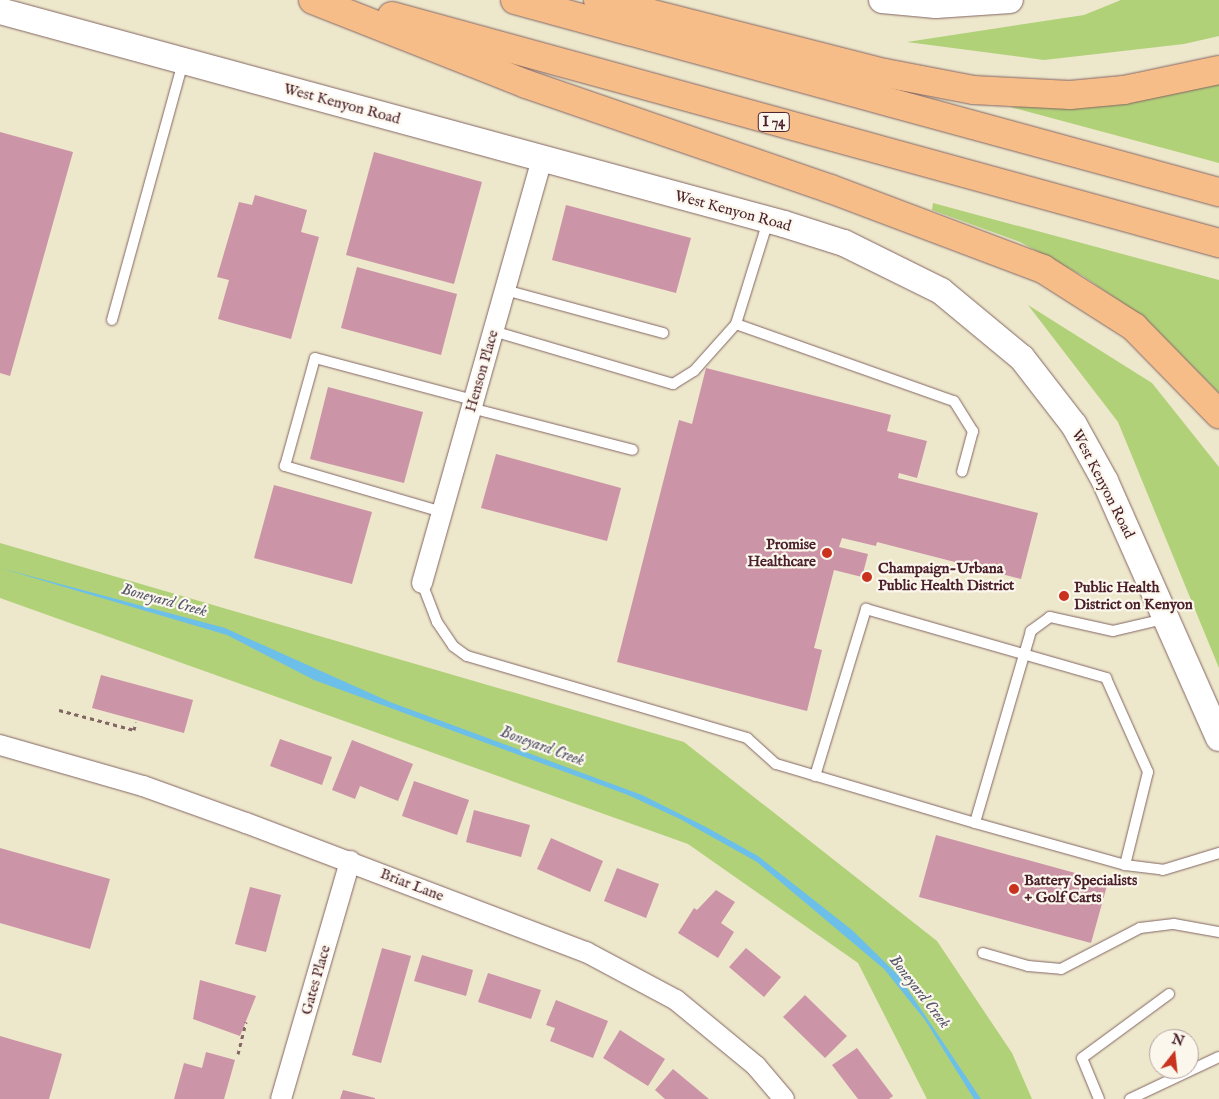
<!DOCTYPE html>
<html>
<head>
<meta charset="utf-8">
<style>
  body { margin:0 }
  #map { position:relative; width:1219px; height:1099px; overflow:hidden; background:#ede7cb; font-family:"IM FELL English",serif }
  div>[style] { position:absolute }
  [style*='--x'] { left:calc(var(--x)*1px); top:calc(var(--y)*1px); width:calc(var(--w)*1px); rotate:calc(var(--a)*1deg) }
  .green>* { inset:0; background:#b1d179 }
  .water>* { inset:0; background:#6cbfe8 }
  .building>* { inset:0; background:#cc94a7 }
  .path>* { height:3px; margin-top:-1.5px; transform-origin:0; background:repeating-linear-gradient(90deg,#836563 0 4px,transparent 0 8px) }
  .roads { filter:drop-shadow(0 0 1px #836563) drop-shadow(0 0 1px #836563) }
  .service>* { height:10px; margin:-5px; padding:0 5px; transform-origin:5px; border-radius:5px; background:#fff }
  .minor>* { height:20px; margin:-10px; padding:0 10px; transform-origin:10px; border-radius:10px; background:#fff }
  .tertiary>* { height:26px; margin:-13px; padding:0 13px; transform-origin:13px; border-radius:13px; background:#fff }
  .motorway>* { height:28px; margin:-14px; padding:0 14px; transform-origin:14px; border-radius:14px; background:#f7bd88 }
  .dots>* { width:14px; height:14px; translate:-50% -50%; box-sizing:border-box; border:2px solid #fbf7ec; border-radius:50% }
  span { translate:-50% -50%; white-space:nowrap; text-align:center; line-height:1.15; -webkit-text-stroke:4.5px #fbf7ec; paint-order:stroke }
  .shield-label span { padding:1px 4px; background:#fbf7ec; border:1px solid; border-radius:4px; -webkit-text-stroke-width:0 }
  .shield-label { font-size:14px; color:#4a1f2b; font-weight:700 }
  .street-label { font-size:15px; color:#4a1f2b }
  .poi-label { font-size:15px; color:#4a1f2b; font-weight:700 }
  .right { translate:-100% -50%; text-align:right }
  .left { translate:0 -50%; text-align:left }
  .water-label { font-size:16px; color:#56576d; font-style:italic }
  .north { position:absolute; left:1149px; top:1029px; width:50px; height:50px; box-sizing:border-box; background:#fbf7ec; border:1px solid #b4a19f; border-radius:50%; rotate:16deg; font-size:14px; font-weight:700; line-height:20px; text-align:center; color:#4a1f2b }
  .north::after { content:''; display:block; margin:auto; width:18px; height:22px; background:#c8321e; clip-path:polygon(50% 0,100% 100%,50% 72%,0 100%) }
</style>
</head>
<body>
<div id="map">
  <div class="green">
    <i style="clip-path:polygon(1121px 0,1219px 0,1219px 36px,1184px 44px,1044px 60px,907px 42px,1084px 15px)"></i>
    <i style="clip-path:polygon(1219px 81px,1219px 163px,1010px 107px,1120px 104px)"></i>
    <i style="clip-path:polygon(933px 203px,1219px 280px,1219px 393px,1146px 319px,1083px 276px,1020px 242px,932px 210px)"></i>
    <i style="clip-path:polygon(1028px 305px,1152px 383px,1219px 467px,1219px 668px,1118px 422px)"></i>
    <i style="clip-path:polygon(0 543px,684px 742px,937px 941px,1012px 1053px,1032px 1099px,927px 1099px,858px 963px,688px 844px,0 598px)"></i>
  </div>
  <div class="water">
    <i style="clip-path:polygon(0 568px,225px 628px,390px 702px,642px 795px,706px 827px,758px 856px,852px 930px,898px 975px,981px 1099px,974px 1099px,925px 1020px,884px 969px,757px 862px,680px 819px,628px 795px,314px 680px,227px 635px)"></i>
  </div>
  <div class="building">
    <i style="clip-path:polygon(0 132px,73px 152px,10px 376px,0 373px)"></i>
    <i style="clip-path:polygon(374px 152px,482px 182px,454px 284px,346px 255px)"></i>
    <i style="clip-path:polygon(255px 195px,307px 210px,301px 232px,319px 237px,291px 339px,218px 319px,229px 280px,217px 277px,239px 202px,252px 205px)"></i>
    <i style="clip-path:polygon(566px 205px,691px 238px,676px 293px,552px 260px)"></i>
    <i style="clip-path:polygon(357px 267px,457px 294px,441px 355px,341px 328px)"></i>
    <i style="clip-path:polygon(706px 368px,891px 415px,887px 431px,927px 441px,917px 478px,899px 473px,898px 478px,1038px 513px,1021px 579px,877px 542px,876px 546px,842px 538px,839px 547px,868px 554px,862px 577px,834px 570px,814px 648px,822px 650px,807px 711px,617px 662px,679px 420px,692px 424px)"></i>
    <i style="clip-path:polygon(328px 387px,423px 412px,404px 483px,310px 459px)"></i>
    <i style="clip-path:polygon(496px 454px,621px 488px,607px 541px,481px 508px)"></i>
    <i style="clip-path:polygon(274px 485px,372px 512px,352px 584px,254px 558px)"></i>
    <i style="clip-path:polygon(101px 675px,193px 700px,184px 733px,92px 708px)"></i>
    <i style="clip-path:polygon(280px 739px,332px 757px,322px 785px,270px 766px)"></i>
    <i style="clip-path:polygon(352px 740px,413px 764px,398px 801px,360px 786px,355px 799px,332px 790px)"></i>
    <i style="clip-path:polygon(414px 781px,469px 800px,457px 835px,402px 816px)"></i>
    <i style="clip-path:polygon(474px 810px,530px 825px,521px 857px,466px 842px)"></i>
    <i style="clip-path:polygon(936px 835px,1108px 882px,1091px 943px,919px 897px)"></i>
    <i style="clip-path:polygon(551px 838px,603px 861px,590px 892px,537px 869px)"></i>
    <i style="clip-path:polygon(0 848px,110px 879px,90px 949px,0 923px)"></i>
    <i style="clip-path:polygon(617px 868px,659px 884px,646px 918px,604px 901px)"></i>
    <i style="clip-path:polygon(250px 887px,281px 895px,266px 952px,235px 944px)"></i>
    <i style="clip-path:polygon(716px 890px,735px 902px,721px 923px,734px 932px,718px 958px,678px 933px,694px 908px,697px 910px)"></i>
    <i style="clip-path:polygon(382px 948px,411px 956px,381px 1063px,352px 1055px)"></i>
    <i style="clip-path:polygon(746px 948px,781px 977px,764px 997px,729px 967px)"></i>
    <i style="clip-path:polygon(422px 955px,473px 970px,466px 996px,414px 981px)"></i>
    <i style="clip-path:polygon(488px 973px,541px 990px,531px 1019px,478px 1002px)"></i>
    <i style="clip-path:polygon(200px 980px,256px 996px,240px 1036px,193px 1019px)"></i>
    <i style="clip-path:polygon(805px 995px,847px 1036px,825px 1058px,783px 1017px)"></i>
    <i style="clip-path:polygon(556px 1000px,608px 1021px,593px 1058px,550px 1041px,555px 1028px,546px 1025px)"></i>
    <i style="clip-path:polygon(620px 1030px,665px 1059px,648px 1086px,603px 1058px)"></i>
    <i style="clip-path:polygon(0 1036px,62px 1054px,49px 1099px,0 1099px)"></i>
    <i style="clip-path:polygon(857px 1048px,893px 1096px,889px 1099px,858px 1099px,832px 1065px)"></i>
    <i style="clip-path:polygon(206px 1052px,235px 1060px,224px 1099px,174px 1099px,184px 1063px,202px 1068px)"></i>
    <i style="clip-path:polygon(673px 1069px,709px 1099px,665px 1099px,655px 1090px)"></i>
    <i style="clip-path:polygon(343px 1090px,375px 1098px,375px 1099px,340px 1099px)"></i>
  </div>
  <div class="path">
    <i style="--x:59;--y:710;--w:78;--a:14.9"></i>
    <i style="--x:134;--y:730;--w:8;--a:-76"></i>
    <i style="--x:238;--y:1054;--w:33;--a:-76"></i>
  </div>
  <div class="roads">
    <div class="service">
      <i style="--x:768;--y:221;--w:108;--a:107.3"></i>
      <i style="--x:736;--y:324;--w:231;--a:19.5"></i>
      <i style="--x:954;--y:401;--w:36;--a:58"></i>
      <i style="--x:973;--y:431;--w:42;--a:105"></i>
      <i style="--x:505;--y:290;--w:164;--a:15.2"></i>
      <i style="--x:112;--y:320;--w:268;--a:-74.6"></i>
      <i style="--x:493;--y:331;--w:188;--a:16.4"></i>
      <i style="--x:673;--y:384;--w:25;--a:-32"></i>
      <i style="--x:694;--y:371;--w:63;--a:-48.2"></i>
      <i style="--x:471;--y:408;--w:167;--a:14.5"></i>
      <i style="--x:442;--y:512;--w:164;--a:-163.7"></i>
      <i style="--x:285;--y:466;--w:112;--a:-74.5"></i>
      <i style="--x:315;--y:358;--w:163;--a:14.9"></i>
      <i style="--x:422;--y:583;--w:42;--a:69"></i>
      <i style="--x:437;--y:622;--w:29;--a:56"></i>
      <i style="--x:453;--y:646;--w:17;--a:36"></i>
      <i style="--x:467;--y:656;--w:292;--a:16.3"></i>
      <i style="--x:747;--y:738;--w:39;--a:42"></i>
      <i style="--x:776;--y:764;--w:208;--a:16.5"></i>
      <i style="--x:1164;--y:619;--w:52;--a:166.8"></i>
      <i style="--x:1113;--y:631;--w:65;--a:-167.5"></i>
      <i style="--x:1050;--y:617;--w:24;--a:144"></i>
      <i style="--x:1031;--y:631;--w:200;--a:106.3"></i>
      <i style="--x:975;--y:823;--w:156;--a:15.6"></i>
      <i style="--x:1125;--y:865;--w:38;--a:7"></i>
      <i style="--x:1163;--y:870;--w:59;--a:-16.9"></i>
      <i style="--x:815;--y:776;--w:175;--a:-73"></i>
      <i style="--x:866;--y:609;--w:250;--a:16"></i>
      <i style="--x:1106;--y:678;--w:103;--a:65.9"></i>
      <i style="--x:1148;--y:772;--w:96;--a:103.9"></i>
      <i style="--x:983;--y:953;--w:47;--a:16.1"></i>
      <i style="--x:1028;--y:966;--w:33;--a:5"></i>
      <i style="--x:1061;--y:969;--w:89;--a:-27.4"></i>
      <i style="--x:1140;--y:928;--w:34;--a:-7"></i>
      <i style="--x:1174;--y:924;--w:46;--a:10.1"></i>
      <i style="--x:1099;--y:1099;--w:44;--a:-112.5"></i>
      <i style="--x:1082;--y:1058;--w:108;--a:-36.3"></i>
      <i style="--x:1130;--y:1099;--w:98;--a:-25.3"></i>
    </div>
    <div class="minor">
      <i style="--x:422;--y:583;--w:441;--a:-74.2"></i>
      <i style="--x:0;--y:745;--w:149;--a:16"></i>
      <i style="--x:143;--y:786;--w:109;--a:19.8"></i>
      <i style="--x:246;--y:823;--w:364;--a:20.8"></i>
      <i style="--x:586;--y:952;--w:102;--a:28.1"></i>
      <i style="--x:676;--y:1000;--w:104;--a:39.5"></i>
      <i style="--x:756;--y:1066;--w:43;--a:49.7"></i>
      <i style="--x:281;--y:1099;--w:248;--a:-73.8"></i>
    </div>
    <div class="tertiary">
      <i style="--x:882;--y:0;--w:54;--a:5.3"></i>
      <i style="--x:936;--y:5;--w:74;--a:-3.9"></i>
      <i style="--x:0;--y:11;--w:812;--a:15.2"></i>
      <i style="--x:784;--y:224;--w:63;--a:17.6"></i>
      <i style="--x:844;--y:243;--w:108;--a:26.3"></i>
      <i style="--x:941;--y:291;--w:105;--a:39.6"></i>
      <i style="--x:1022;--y:358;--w:85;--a:52.2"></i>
      <i style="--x:1074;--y:425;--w:64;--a:61"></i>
      <i style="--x:1105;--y:481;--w:281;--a:66.1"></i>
    </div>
    <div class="motorway">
      <i style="--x:313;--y:0;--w:229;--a:21.5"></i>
      <i style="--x:526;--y:84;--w:323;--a:19"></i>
      <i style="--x:831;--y:189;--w:227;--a:20.7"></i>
      <i style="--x:1043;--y:269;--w:108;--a:32.5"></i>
      <i style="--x:1134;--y:327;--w:122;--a:45.7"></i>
      <i style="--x:515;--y:0;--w:730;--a:15.26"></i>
      <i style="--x:598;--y:0;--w:296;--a:14.3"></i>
      <i style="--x:885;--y:73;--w:90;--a:10.9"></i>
      <i style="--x:973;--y:90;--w:97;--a:3"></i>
      <i style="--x:1070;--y:95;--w:54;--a:-5.3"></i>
      <i style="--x:1124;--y:90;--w:97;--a:-11.9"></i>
      <i style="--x:392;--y:16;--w:858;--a:15.35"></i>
    </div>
  </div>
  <div class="dots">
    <i style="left:827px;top:553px;background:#c8321e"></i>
    <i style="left:867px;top:577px;background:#c8321e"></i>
    <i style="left:1064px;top:596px;background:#c8321e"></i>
    <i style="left:1014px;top:889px;background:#c8321e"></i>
  </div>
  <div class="shield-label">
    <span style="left:774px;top:122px">I 74</span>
  </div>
  <div class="street-label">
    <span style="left:342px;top:104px;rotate:15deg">West Kenyon Road</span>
    <span style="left:733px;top:211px;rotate:15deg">West Kenyon Road</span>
    <span style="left:482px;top:371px;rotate:-74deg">Henson Place</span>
    <span style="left:1103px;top:484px;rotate:63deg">West Kenyon Road</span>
    <span style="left:412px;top:885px;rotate:21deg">Briar Lane</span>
    <span style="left:316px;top:980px;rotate:-74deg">Gates Place</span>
  </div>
  <div class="poi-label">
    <span class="right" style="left:816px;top:553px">Promise<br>Healthcare</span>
    <span class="left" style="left:878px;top:577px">Champaign-Urbana<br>Public Health District</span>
    <span class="left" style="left:1074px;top:596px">Public Health<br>District on Kenyon</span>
    <span class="left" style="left:1024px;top:889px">Battery Specialists<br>+ Golf Carts</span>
  </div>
  <div class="water-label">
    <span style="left:164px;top:601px;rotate:15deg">Boneyard Creek</span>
    <span style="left:542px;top:747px;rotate:20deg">Boneyard Creek</span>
    <span style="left:919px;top:992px;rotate:52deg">Boneyard Creek</span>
  </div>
  <div class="north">N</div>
</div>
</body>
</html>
